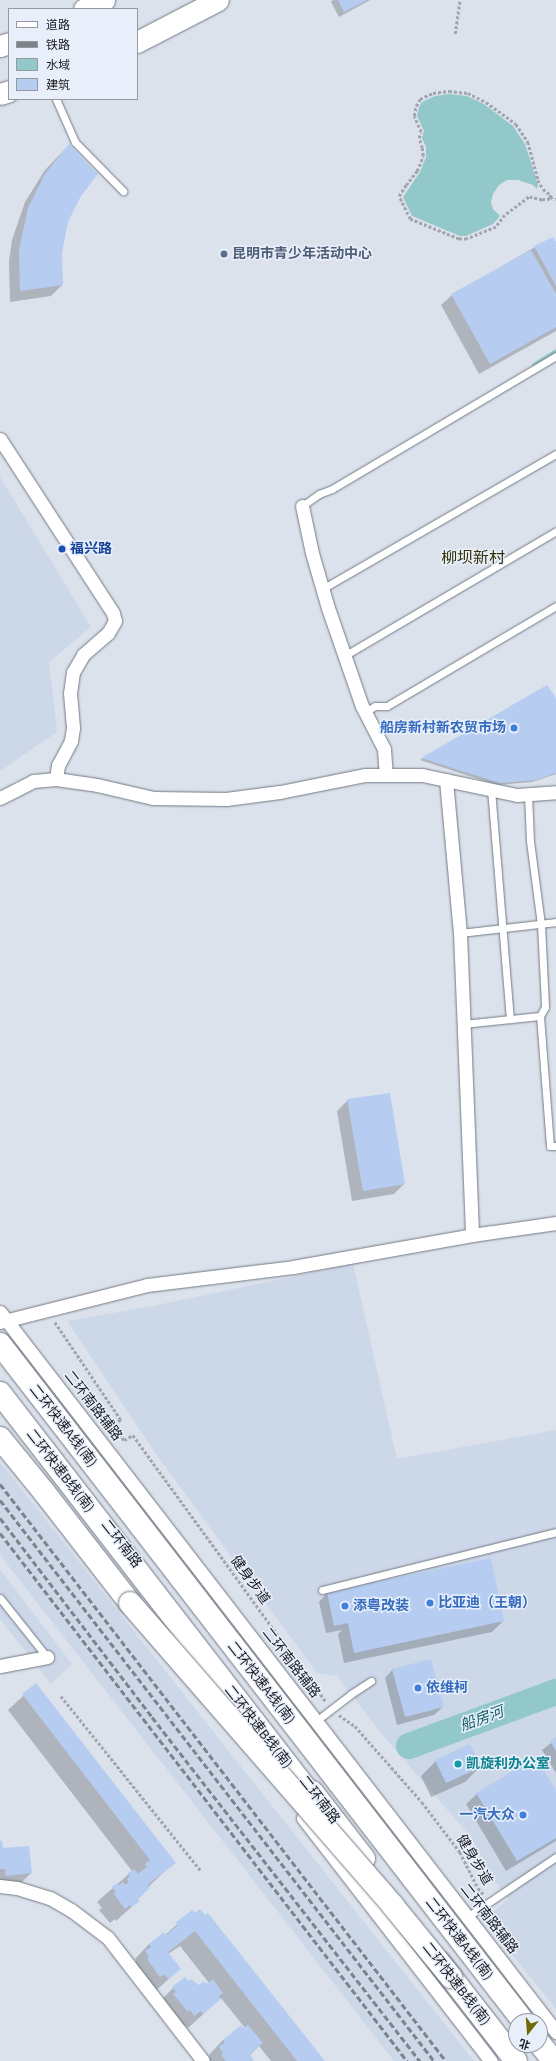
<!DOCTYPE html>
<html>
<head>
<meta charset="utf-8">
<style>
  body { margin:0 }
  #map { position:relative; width:556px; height:2061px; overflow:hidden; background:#dbe2ec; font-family:"Source Sans 3","Noto Sans SC",sans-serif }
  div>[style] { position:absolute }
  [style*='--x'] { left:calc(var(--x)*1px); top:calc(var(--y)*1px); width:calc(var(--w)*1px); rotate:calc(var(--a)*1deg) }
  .built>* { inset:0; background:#ccd7e8 }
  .water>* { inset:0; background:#92c8c9 }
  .shadow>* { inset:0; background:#0003 }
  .stream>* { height:4.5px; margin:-2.25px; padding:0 2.25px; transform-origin:2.25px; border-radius:2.25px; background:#92c8c9 }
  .river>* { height:26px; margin:-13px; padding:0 13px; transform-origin:13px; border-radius:13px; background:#92c8c9 }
  .building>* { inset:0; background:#b6cdf1 }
  .path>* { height:2.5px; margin-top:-1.25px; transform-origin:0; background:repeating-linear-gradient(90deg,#a0a5ae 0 3px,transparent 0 5px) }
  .roads { filter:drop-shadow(0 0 1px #737983) drop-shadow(0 0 1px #737983) }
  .lane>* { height:7px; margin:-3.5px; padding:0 3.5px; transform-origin:3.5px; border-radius:3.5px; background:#fff }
  .street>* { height:13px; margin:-6.5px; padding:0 6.5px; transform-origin:6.5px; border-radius:6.5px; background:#fff }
  .primary>* { height:21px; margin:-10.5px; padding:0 10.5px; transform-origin:10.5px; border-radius:10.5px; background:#fff }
  .highway>* { height:22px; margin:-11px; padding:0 11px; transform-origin:11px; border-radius:11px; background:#fff }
  .rail>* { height:3px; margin-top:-1.5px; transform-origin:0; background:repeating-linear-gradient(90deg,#7e838a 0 6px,transparent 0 9px) }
  .bridges { filter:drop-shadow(0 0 1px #737983) drop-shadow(0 0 1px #737983) }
  .highway-bridge>* { height:22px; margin:-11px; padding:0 11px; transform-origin:11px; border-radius:11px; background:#fff }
  .dots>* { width:11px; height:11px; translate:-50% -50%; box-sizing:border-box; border:2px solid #e8effa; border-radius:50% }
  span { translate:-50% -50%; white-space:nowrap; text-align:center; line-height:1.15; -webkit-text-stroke:3px #e8effa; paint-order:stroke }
  .service-label { font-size:14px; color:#4e5e75; font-weight:700 }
  .left { translate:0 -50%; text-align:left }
  .transit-label { font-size:14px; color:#164399; font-weight:700 }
  .shop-label { font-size:14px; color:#366cbe; font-weight:700 }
  .right { translate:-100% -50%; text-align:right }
  .street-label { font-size:14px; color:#191b1f }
  .culture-label { font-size:14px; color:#0d838f; font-weight:700 }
  .water-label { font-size:15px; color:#115d5f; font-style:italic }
  .quarter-label { font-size:16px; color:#333105 }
  .legend { position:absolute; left:8px; top:8px; width:130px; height:92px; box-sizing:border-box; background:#e8effa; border:1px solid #959aa2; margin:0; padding:5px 7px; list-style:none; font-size:12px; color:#191b1f }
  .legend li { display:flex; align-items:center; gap:8px; height:20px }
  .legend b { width:20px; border:1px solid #959aa2 }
  .north { position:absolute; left:508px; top:2013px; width:40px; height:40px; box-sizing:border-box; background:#e8effa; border:1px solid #959aa2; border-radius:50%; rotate:197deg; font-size:11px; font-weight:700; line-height:16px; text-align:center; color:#191b1f }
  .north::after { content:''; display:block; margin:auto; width:14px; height:18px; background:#6f6a03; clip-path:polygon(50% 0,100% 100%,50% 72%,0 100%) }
</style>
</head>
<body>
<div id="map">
  <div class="built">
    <i style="clip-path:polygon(0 477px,91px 627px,49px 662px,57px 732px,0 771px)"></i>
    <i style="clip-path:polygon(353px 1264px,397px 1459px,556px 1430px,556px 2009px,483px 1919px,509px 1899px,491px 1877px,471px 1837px,385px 1738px,337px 1676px,317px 1673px,158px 1457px,67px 1321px,153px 1306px)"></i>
    <i style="clip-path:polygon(0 1462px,474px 2061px,394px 2061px,0 1555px)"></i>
    <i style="clip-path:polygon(0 1569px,72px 1664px,51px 1684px,0 1619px)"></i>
  </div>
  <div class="water">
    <i style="clip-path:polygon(449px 94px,467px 96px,484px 104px,513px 126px,525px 144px,538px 184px,537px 189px,533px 185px,518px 180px,507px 180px,499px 185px,493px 194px,491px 202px,493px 209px,500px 216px,493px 224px,466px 236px,460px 236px,412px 216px,403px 197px,420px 172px,426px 157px,426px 147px,422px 138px,424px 131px,417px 116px,419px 107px,422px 102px,435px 96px)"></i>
  </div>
  <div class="shadow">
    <i style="clip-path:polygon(333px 0,370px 0,339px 17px,331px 2px)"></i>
    <i style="clip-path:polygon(69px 145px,80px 196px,67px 222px,61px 253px,62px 285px,51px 296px,10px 302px,9px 261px,12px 240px,25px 202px,45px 170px)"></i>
    <i style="clip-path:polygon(556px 244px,556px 331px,479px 374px,441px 305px,452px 295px,535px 247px)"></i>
    <i style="clip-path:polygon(546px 686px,556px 700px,556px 774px,532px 782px,497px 785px,420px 760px)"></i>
    <i style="clip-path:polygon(348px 1100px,404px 1184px,394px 1194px,352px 1201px,337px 1111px)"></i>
    <i style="clip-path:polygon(490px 1560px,503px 1621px,492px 1632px,344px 1663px,338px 1634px,342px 1630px,326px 1633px,319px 1602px,327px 1593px)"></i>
    <i style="clip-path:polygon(393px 1669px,443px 1707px,434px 1715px,397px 1725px,385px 1678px)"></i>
    <i style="clip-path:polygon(36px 1684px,174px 1863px,148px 1887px,137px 1899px,138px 1901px,116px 1921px,115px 1919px,110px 1923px,99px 1910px,102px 1908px,97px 1902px,132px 1871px,8px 1710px)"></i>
    <i style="clip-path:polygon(556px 1739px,556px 1773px,542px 1750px)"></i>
    <i style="clip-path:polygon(436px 1761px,480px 1767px,465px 1782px,431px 1797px,421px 1776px)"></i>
    <i style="clip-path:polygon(556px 1792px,556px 1841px,506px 1871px,466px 1804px,477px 1794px)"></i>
    <i style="clip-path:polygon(0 1842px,2px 1849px,31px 1873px,16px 1888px,0 1889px)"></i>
    <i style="clip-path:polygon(192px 1911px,324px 2061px,271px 2061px,259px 2046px,250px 2055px,251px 2061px,206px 2061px,210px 2057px,209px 2055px,223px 2040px,245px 2028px,221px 1998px,188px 2028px,185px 2025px,179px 2030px,158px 2003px,173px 1988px,188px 1982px,199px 1986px,209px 1983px,180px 1946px,168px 1954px,180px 1969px,153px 1993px,131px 1967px,136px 1961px,135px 1959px,149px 1944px,165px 1935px)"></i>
  </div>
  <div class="stream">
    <i style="--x:534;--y:365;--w:26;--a:-32"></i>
  </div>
  <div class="river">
    <i style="--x:409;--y:1746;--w:157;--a:-20.2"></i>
  </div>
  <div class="building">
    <i style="clip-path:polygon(338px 0,367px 0,344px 12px)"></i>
    <i style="clip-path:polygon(69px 144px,98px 174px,81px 196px,68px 222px,62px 253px,63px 285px,20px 291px,19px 250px,28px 208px,45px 174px)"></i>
    <i style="clip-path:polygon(553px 237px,556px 242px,556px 286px,534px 246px)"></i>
    <i style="clip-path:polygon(531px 250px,556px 294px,556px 327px,490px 364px,451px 294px)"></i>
    <i style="clip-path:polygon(547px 685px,556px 698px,556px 773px,536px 780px,500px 783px,421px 758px)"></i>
    <i style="clip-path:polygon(390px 1093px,405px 1184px,363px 1191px,347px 1099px)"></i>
    <i style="clip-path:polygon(491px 1558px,504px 1621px,354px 1653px,348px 1623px,334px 1626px,327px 1592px)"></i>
    <i style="clip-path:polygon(431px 1659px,444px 1707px,405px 1717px,392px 1669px)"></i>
    <i style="clip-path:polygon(36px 1683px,176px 1863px,147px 1885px,150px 1888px,138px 1899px,140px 1901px,132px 1907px,130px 1905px,125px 1909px,114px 1894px,116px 1892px,111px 1887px,117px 1883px,119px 1885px,123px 1882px,125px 1885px,129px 1882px,127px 1879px,130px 1876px,128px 1873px,134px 1869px,138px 1874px,147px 1867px,145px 1864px,150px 1860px,22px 1694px)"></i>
    <i style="clip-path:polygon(556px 1737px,556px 1751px,550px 1741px)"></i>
    <i style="clip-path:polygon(470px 1744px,481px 1767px,446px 1783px,435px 1760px)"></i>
    <i style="clip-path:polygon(536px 1757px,556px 1790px,556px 1838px,517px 1861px,476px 1793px)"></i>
    <i style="clip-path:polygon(0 1841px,2px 1841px,3px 1848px,29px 1846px,32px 1873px,6px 1876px,5px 1869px,0 1869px)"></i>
    <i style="clip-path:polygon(200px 1909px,205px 1915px,208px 1913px,325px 2061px,297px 2061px,195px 1931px,168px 1952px,181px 1969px,168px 1979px,164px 1974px,160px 1977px,147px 1959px,149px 1957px,145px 1951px,151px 1947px,149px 1944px,164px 1932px,166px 1935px,178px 1925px,176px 1922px,192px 1910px,195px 1913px)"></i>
    <i style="clip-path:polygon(185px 1977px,188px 1981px,191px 1979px,199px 1985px,204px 1981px,207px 1984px,213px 1979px,223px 1993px,219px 1996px,221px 1999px,203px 2014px,201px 2011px,194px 2016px,190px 2010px,188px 2012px,173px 1994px,176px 1992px,172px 1987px)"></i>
    <i style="clip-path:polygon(241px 2025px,243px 2028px,248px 2025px,263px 2043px,250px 2054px,254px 2060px,252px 2061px,226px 2061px,221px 2055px,223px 2053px,219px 2047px,225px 2042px,223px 2040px)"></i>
  </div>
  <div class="path">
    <i style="--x:455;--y:34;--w:34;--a:-82"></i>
    <i style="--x:449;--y:91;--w:19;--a:6"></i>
    <i style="--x:468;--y:93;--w:20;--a:27"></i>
    <i style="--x:486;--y:102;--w:37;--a:36"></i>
    <i style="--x:516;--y:124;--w:22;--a:56"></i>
    <i style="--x:528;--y:142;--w:39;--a:75"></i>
    <i style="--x:538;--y:180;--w:10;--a:61"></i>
    <i style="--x:543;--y:189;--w:10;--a:37"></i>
    <i style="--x:551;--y:195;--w:4;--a:104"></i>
    <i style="--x:550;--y:199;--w:8;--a:173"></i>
    <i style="--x:542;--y:200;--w:13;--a:-167"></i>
    <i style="--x:529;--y:197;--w:30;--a:143"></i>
    <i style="--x:505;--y:215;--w:15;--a:127"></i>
    <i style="--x:496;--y:227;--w:31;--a:158"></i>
    <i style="--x:467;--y:239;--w:8;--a:180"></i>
    <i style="--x:459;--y:239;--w:53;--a:-157.8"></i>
    <i style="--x:410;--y:219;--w:25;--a:-116"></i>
    <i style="--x:399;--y:196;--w:13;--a:-58"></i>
    <i style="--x:406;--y:185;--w:18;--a:-52"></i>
    <i style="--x:417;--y:171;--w:16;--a:-68"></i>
    <i style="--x:423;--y:156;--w:8;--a:-97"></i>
    <i style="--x:422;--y:148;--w:10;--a:-107"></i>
    <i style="--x:419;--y:138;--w:6;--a:-72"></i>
    <i style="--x:421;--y:132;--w:17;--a:-114"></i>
    <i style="--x:414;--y:116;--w:10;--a:-79"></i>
    <i style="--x:416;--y:106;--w:8;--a:-60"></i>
    <i style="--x:420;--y:99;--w:14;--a:-25"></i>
    <i style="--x:433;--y:93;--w:16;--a:-7"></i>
    <i style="--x:550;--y:197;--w:6;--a:18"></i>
    <i style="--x:55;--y:1322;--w:118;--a:56"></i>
    <i style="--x:121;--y:1420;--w:9;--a:144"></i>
    <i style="--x:114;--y:1425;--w:18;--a:56"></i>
    <i style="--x:124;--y:1440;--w:10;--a:-29"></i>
    <i style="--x:133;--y:1435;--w:329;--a:54.1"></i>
    <i style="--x:61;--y:1696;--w:224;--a:51.3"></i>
    <i style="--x:339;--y:1715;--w:19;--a:35"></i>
    <i style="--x:355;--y:1726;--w:101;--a:48.6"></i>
    <i style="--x:422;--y:1802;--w:63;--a:52.8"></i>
    <i style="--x:460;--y:1852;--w:40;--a:63.4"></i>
    <i style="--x:478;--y:1888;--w:9;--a:49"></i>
  </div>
  <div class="roads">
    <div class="lane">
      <i style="--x:56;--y:99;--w:47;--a:66.2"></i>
      <i style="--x:75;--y:142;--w:69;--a:45.6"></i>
      <i style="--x:302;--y:506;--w:21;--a:-35"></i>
      <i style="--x:319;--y:494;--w:14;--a:-21"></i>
      <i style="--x:332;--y:489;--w:261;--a:-30.7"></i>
      <i style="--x:322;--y:589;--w:270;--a:-30"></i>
      <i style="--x:344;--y:656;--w:246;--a:-30.5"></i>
      <i style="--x:365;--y:712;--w:12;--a:-31"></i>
      <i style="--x:375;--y:706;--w:12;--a:0"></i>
      <i style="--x:387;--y:706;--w:196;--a:-30.6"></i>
      <i style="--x:491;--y:789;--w:231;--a:85.3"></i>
      <i style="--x:528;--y:794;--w:47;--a:87.6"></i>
      <i style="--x:530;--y:841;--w:84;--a:82.5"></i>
      <i style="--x:541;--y:924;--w:83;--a:87.2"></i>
      <i style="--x:545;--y:1007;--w:10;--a:119"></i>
      <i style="--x:540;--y:1016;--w:130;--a:85.6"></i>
      <i style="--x:550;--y:1146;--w:6;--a:0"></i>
      <i style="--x:460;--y:933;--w:97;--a:-6.5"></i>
      <i style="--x:463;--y:1024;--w:77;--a:-5.9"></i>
      <i style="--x:322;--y:1590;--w:241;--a:-13.9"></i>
      <i style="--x:0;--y:1598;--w:75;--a:51.5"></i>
      <i style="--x:316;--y:1721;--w:44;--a:-37.6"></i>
      <i style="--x:351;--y:1694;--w:24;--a:-33"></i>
      <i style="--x:467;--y:1917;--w:107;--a:-34"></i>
    </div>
    <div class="street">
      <i style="--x:0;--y:439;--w:207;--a:57"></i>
      <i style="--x:113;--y:613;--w:8;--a:76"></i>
      <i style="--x:115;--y:621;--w:14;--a:120"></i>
      <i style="--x:108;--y:633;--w:33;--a:139"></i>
      <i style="--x:83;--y:655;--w:20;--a:120"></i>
      <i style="--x:73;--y:672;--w:21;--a:98"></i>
      <i style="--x:70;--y:693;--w:35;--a:85"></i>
      <i style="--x:73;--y:728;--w:13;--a:99"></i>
      <i style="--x:71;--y:741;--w:27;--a:118"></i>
      <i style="--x:58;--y:765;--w:14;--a:98"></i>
      <i style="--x:302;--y:506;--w:48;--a:78"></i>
      <i style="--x:312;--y:553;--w:57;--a:73.8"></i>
      <i style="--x:328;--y:608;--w:104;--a:70.9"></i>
      <i style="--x:362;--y:706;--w:48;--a:62.9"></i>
      <i style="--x:384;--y:749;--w:26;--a:86"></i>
      <i style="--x:446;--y:780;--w:154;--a:84.8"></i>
      <i style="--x:460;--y:933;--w:302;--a:87.7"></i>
      <i style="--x:0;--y:798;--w:37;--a:-27"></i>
      <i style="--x:33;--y:781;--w:23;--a:-5"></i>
      <i style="--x:56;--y:779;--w:41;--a:8.3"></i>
      <i style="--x:97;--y:785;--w:57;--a:13.1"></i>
      <i style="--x:153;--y:798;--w:73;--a:0.8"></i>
      <i style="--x:226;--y:799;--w:54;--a:-7.4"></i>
      <i style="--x:280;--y:792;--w:87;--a:-11.3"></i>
      <i style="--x:365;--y:775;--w:57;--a:0"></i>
      <i style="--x:422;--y:775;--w:97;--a:11.9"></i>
      <i style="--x:517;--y:795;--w:39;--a:-4"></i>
      <i style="--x:0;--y:1312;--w:910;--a:52.32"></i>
      <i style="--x:0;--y:1322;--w:152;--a:-14.1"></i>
      <i style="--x:147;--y:1285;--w:147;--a:-7"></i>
      <i style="--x:293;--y:1267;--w:182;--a:-10.1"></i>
      <i style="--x:472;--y:1235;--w:85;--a:-8.1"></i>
      <i style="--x:0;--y:1666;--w:48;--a:-10.8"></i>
      <i style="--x:303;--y:1818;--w:307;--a:52.3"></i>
      <i style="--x:0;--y:1886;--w:17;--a:7"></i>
      <i style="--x:17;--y:1888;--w:34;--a:17"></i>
      <i style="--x:50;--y:1898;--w:24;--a:30"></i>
      <i style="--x:71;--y:1910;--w:46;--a:37.1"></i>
      <i style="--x:108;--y:1938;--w:155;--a:52.3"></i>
    </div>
    <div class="primary">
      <i style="--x:84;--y:9;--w:22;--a:-24"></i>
      <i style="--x:137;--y:42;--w:91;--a:-27.4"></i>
      <i style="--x:0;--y:46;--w:9;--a:-18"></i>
      <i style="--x:0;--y:94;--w:9;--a:-18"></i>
      <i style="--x:312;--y:1791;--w:85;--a:52.2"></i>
    </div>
    <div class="highway">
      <i style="--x:0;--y:1344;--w:855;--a:52.31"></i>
      <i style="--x:0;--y:1393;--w:523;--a:52.3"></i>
      <i style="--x:0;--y:1438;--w:70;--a:50.8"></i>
      <i style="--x:44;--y:1492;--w:140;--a:52.2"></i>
      <i style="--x:440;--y:1963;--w:124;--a:52.2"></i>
      <i style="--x:540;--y:2044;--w:22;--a:51"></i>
    </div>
  </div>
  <div class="rail">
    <i style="--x:0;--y:1484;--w:729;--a:52.3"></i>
    <i style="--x:0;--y:1500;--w:709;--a:52.27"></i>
    <i style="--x:0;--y:1518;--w:250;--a:52.6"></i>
    <i style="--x:152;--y:1717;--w:436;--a:52.1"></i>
    <i style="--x:0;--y:1533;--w:667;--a:52.37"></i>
  </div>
  <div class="bridges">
    <div class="highway-bridge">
      <i style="--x:130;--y:1603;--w:401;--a:49"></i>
      <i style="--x:393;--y:1906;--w:92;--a:50.8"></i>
    </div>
  </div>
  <div class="dots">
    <i style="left:224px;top:254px;background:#5c6f8a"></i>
    <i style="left:62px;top:549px;background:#1a4fb4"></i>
    <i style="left:514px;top:728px;background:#3f7fe0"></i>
    <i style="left:430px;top:1603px;background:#3f7fe0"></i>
    <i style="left:345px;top:1606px;background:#3f7fe0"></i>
    <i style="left:418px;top:1688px;background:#3f7fe0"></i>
    <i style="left:458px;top:1764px;background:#0f9aa8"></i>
    <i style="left:523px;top:1815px;background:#3f7fe0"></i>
  </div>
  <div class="service-label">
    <span class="left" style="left:232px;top:254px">昆明市青少年活动中心</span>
  </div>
  <div class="transit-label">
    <span class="left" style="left:70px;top:549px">福兴路</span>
  </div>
  <div class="shop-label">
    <span class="right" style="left:506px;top:728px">船房新村新农贸市场</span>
    <span class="left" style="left:438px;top:1603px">比亚迪（王朝）</span>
    <span class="left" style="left:353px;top:1606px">添粤改装</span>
    <span class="left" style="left:426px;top:1688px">依维柯</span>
    <span class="right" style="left:515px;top:1815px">一汽大众</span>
  </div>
  <div class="street-label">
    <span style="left:93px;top:1406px;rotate:52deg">二环南路辅路</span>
    <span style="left:63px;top:1426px;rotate:52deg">二环快速A线(南)</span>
    <span style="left:60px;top:1471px;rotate:52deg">二环快速B线(南)</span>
    <span style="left:121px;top:1544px;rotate:52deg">二环南路</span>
    <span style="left:250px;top:1580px;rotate:54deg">健身步道</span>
    <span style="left:291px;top:1663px;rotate:52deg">二环南路辅路</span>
    <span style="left:261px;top:1683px;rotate:52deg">二环快速A线(南)</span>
    <span style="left:258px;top:1727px;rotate:52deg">二环快速B线(南)</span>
    <span style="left:319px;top:1800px;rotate:52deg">二环南路</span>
    <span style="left:474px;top:1860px;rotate:59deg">健身步道</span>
    <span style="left:489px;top:1919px;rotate:52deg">二环南路辅路</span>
    <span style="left:459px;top:1939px;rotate:52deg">二环快速A线(南)</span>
    <span style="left:456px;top:1984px;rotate:52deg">二环快速B线(南)</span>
  </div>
  <div class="culture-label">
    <span class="left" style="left:466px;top:1764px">凯旋利办公室</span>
  </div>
  <div class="water-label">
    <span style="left:482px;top:1719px;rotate:-20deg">船房河</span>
  </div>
  <div class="quarter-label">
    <span style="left:473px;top:558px">柳坝新村</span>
  </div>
  <ul class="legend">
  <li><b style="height:5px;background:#fff"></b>道路</li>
  <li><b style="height:5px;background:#7e838a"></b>铁路</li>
  <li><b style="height:11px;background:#92c8c9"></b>水域</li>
  <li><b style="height:11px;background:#b6cdf1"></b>建筑</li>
  </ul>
  <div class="north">北</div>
</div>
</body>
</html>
